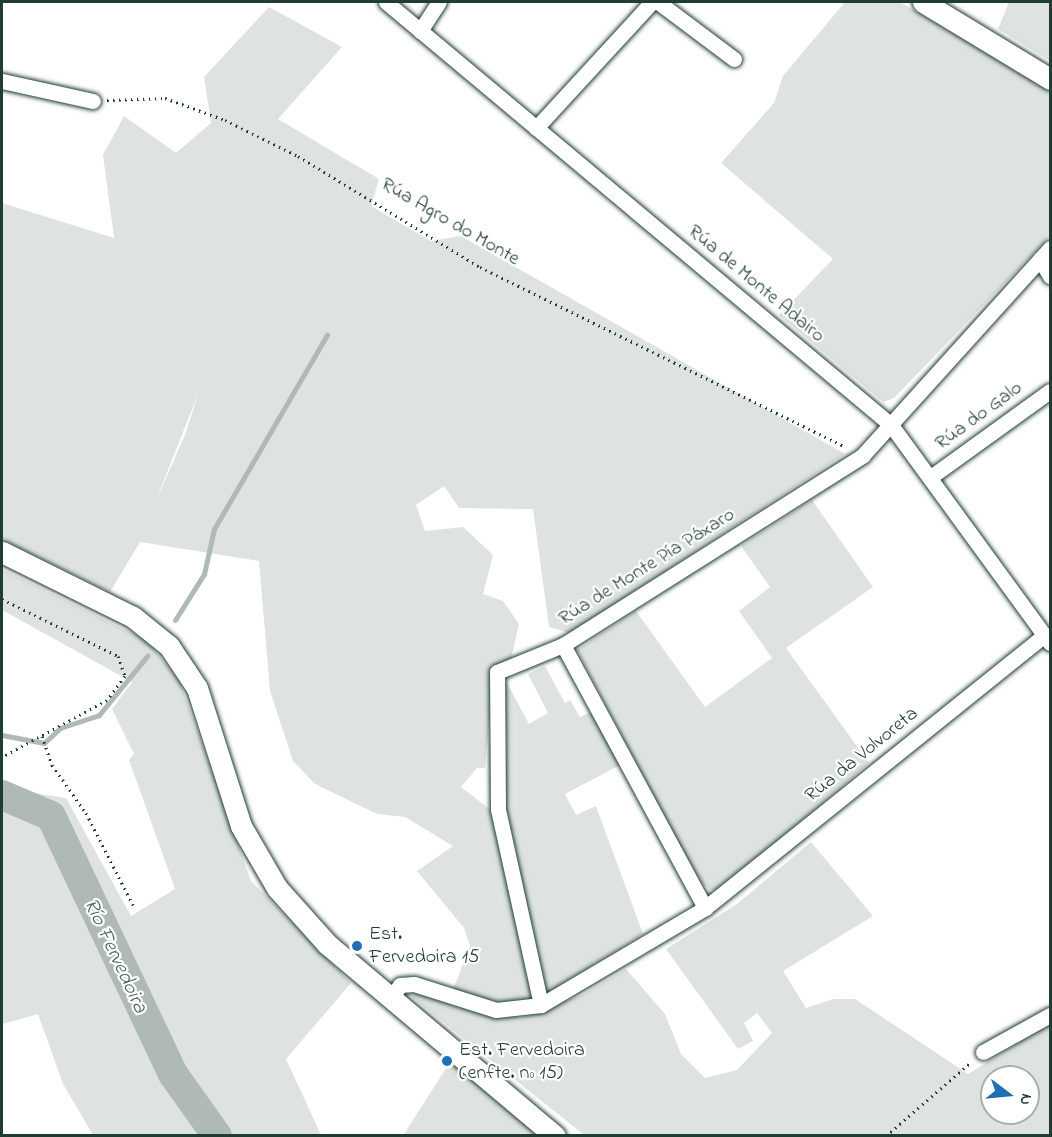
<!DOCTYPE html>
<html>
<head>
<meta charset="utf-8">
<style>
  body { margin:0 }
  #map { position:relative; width:1052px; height:1137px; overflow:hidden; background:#fff; font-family:"Indie Flower",sans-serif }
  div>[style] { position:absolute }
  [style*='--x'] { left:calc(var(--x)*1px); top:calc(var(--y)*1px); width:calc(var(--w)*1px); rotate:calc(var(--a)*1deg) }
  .green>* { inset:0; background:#dee3e2 }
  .stream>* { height:5px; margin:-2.5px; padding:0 2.5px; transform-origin:2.5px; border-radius:2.5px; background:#afbab7 }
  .river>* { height:30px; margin:-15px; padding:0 15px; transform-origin:15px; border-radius:15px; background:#afbab7 }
  .path>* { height:3px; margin-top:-1.5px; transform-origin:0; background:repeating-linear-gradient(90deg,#1f3d34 0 1.5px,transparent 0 6px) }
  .roads { filter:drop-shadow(0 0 2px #1f3d34) drop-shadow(0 0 2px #1f3d34) }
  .minor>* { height:15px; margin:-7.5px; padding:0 7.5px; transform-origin:7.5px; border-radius:7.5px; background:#fff }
  .secondary>* { height:21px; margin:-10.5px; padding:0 10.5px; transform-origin:10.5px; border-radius:10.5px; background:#fff }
  .dots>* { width:16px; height:16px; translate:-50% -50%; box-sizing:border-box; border:3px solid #fff; border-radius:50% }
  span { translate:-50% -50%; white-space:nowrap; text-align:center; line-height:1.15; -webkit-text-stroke:4.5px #fff; paint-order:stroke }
  .street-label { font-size:20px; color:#1f3d34 }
  .poi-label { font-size:20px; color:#1f3d34 }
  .left { translate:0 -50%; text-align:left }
  .water-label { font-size:21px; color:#4a625b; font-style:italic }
  .frame { position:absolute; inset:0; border:3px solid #1f3d34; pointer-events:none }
  .north { position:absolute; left:980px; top:1065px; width:60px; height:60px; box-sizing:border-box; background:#fff; border:2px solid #a5b1ae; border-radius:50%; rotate:106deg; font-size:16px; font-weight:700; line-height:24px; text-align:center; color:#1f3d34 }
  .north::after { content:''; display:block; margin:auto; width:21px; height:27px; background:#1f6fb2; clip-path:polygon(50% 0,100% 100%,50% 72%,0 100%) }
</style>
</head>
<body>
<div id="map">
  <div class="green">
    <i style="clip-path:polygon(845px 2px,900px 2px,1050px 91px,1050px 236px,894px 398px,883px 402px,779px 315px,833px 259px,721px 163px,774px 103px,783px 76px)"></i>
    <i style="clip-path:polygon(1009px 2px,1050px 2px,1050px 61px,998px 29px)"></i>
    <i style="clip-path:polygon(evenodd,269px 7px,342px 47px,278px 119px,379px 179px,371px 206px,431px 241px,461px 236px,845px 454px,570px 633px,549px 627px,533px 509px,459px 508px,444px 486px,416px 505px,425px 531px,463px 527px,493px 555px,483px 594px,503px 601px,519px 624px,511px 660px,494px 669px,485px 768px,477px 768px,461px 787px,496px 814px,534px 1000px,501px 1003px,453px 990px,470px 946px,464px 928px,417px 871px,453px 846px,405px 817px,377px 814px,315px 784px,293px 761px,270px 691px,259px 561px,140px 542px,110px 592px,2px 540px,2px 203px,114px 238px,103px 155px,124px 116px,176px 153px,211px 123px,204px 77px,269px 7px,198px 394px,185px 435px,155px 503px,198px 394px)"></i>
    <i style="clip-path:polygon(812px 500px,873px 587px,786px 648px,869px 763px,724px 888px,711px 890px,698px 880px,577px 650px,636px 611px,705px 707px,772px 658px,739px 611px,770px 587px,741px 546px)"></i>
    <i style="clip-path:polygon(2px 569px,146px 640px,179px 680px,251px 881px,351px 983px,286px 1059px,321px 1135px,93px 1135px,63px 1084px,38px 1014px,2px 1024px,2px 800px,33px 793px,66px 798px,131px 916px,175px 889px,129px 760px,134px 754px,112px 709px,132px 682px,2px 610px)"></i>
    <i style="clip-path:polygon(545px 666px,565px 703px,570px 700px,580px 717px,591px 712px,620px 765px,565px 794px,576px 815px,596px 806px,643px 934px,547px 993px,501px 796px,499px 688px,507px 683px,529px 724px,548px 713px,528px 674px)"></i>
    <i style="clip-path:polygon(evenodd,811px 842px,873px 916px,783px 971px,806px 1008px,833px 999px,855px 999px,968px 1074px,1050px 1024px,1050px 1135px,584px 1135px,412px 997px,420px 989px,520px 1018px,580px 996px,626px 969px,665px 1014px,681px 1054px,705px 1078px,737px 1070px,772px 1033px,757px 1013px,744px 1023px,753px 1041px,738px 1049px,666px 949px,737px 904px,811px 842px,992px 1077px,1028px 1077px,1028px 1113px,992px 1113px,992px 1077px)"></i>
    <i style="clip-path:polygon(451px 1060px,537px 1135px,403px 1136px)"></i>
  </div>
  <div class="stream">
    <i style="--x:175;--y:620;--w:54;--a:-57.8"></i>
    <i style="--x:204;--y:574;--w:46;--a:-77.5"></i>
    <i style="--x:214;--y:529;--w:225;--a:-59.8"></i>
    <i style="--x:2;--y:735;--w:43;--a:10.8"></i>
    <i style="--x:44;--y:743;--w:22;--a:-43"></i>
    <i style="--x:60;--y:728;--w:41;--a:-18.4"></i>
    <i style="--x:99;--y:715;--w:77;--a:-50.8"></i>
  </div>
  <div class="river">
    <i style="--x:2;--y:795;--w:53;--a:23.2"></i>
    <i style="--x:51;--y:816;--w:285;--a:64.7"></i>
    <i style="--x:173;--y:1074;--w:76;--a:54.6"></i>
  </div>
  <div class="path">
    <i style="--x:107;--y:100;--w:58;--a:-2"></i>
    <i style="--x:165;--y:98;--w:64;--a:20.1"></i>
    <i style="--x:225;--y:120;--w:81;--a:26.3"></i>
    <i style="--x:298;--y:156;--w:213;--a:31.4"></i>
    <i style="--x:480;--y:267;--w:408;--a:26.2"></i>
    <i style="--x:2;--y:599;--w:129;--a:26.2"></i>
    <i style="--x:118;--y:656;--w:21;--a:71"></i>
    <i style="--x:125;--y:676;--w:30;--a:127"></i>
    <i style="--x:107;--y:700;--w:119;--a:151.5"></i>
    <i style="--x:42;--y:736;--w:31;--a:71"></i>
    <i style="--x:52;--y:765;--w:59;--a:54.7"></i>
    <i style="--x:86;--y:813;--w:106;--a:62.9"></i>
    <i style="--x:886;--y:1136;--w:113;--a:-41"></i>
  </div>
  <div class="roads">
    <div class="minor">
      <i style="--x:386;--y:2;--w:659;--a:39.95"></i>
      <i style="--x:891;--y:425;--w:270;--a:53.9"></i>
      <i style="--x:658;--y:2;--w:95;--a:36.9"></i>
      <i style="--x:420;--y:31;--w:35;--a:-57"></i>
      <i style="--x:2;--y:81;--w:93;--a:12.4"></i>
      <i style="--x:536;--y:128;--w:171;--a:-47.4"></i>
      <i style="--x:1040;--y:259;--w:20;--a:60"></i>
      <i style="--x:932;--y:476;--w:145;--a:-35.8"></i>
      <i style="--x:563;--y:645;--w:299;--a:61.6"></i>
      <i style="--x:393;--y:996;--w:13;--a:-58"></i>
      <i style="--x:400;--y:985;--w:14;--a:-4"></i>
      <i style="--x:414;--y:984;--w:86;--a:17.6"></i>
      <i style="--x:496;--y:1010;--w:45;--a:-6.3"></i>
      <i style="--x:541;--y:1005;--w:191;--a:-30.6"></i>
      <i style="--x:705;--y:908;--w:435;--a:-38.8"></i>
      <i style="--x:541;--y:1005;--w:201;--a:-102.4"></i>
      <i style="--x:498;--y:809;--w:137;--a:-90.4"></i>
      <i style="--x:497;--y:672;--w:71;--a:-22.2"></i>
      <i style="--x:563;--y:645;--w:355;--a:-32.3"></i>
      <i style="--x:863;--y:455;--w:279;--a:-47.9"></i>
      <i style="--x:983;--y:1052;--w:77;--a:-28.9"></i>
    </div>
    <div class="secondary">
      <i style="--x:923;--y:2;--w:149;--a:31.2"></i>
      <i style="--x:2;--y:552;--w:146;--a:26.4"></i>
      <i style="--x:133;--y:617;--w:46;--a:38.9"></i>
      <i style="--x:169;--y:646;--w:50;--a:56.3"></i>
      <i style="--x:197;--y:688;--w:145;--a:72.3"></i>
      <i style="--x:241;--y:826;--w:72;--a:59.9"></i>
      <i style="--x:277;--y:888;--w:75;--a:48.2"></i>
      <i style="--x:327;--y:944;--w:298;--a:40.1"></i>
    </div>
  </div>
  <div class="dots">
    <i style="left:357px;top:946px;background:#1f6fb2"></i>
    <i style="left:447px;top:1061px;background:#1f6fb2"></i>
  </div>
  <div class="street-label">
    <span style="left:450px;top:222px;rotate:30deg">Rúa Agro do Monte</span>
    <span style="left:756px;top:284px;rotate:40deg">Rúa de Monte Adairo</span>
    <span style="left:979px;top:416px;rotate:-36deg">Rúa do Galo</span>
    <span style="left:647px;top:567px;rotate:-32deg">Rúa de Monte Pía Páxaro</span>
    <span style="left:862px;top:755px;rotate:-39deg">Rúa da Volvoreta</span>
  </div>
  <div class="poi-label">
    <span class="left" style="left:369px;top:946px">Est.<br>Fervedoira 15</span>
    <span class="left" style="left:459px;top:1062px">Est. Fervedoira<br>(enfte. nº 15)</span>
  </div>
  <div class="water-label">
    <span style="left:115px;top:956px;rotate:65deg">Río Fervedoira</span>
  </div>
  <div class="frame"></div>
  <div class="north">N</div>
</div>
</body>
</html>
